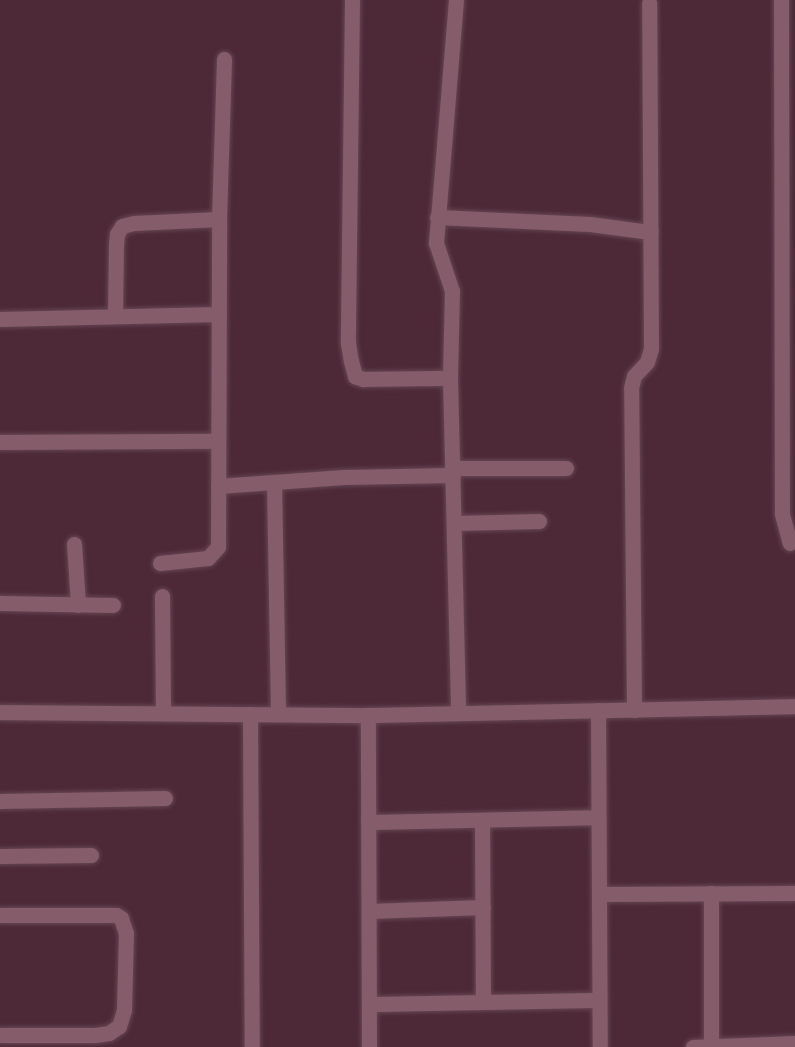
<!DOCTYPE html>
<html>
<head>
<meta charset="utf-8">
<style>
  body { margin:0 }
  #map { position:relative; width:795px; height:1047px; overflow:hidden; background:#4d2937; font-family:Helvetica,sans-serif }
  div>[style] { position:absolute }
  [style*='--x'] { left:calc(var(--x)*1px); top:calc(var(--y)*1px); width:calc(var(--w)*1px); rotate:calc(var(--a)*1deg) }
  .roads { filter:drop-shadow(0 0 2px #664653) drop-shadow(0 0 2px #664653) }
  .minor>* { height:15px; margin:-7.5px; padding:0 7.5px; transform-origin:7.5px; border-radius:7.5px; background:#855c6a }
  span { translate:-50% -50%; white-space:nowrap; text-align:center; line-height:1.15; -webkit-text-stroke:4.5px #4d2937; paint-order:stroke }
</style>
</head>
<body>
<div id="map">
  <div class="roads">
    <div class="minor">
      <i style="--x:352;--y:0;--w:343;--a:90.7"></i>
      <i style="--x:348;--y:343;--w:18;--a:81"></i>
      <i style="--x:351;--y:361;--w:16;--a:75"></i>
      <i style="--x:355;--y:376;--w:9;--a:21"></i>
      <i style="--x:363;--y:379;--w:87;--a:-0.7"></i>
      <i style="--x:450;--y:378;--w:335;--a:88.6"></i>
      <i style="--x:781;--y:0;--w:514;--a:89.89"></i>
      <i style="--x:782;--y:514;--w:30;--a:75"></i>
      <i style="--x:437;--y:217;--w:153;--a:2.6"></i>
      <i style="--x:590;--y:224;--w:61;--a:7.6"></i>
      <i style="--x:115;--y:316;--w:71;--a:-89.2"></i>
      <i style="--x:116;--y:245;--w:11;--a:-85"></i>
      <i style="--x:117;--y:234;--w:9;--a:-58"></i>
      <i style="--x:122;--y:226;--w:12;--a:-14"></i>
      <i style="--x:134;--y:223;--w:85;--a:-2.7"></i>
      <i style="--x:0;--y:319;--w:219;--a:-1.3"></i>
      <i style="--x:450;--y:378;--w:87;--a:-88.7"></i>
      <i style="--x:452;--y:291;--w:51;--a:-108.4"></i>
      <i style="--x:436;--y:243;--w:244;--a:-85.3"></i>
      <i style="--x:0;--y:442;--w:218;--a:-0.3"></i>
      <i style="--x:452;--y:468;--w:114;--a:0"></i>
      <i style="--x:274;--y:482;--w:232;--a:89"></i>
      <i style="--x:218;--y:486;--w:126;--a:-4.1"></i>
      <i style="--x:344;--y:477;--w:109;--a:-1.1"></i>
      <i style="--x:454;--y:523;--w:85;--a:-1.3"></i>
      <i style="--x:74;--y:544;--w:61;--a:86.2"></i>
      <i style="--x:160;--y:563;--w:48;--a:-5.9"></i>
      <i style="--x:208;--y:558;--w:15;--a:-48"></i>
      <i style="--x:218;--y:547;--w:328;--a:-89.8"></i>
      <i style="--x:219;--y:219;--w:160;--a:-88.2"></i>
      <i style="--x:162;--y:596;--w:117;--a:89.5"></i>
      <i style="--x:0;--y:603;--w:113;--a:1"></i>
      <i style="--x:598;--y:710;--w:337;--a:89.7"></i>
      <i style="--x:634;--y:710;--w:322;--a:-90.5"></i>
      <i style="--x:631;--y:388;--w:12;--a:-76"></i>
      <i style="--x:634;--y:376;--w:19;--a:-47"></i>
      <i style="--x:647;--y:362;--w:14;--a:-73"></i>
      <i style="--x:651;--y:349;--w:346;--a:-90.3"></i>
      <i style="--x:0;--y:712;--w:368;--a:0.5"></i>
      <i style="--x:250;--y:714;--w:333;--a:89.7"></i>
      <i style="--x:0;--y:801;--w:165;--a:-1"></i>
      <i style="--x:482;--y:820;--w:182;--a:89.7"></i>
      <i style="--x:368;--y:822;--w:230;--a:-1.2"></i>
      <i style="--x:0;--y:856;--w:91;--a:-0.6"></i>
      <i style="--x:599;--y:894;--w:196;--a:-0.3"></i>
      <i style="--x:369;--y:911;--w:114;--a:-2"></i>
      <i style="--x:0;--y:915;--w:116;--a:0"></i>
      <i style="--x:116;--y:915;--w:6;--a:31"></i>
      <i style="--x:121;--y:918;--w:16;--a:72"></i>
      <i style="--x:126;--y:933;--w:77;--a:91.5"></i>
      <i style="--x:124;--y:1010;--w:17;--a:107"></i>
      <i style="--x:119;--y:1026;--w:12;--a:145"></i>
      <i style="--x:109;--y:1033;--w:14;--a:172"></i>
      <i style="--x:95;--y:1035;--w:95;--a:180"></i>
      <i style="--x:369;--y:1004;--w:230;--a:-1"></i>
      <i style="--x:711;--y:1044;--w:151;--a:-90"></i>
      <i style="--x:369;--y:1047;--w:332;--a:-90.2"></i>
      <i style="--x:368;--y:715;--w:427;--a:-1.2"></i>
      <i style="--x:693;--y:1047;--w:102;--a:-2.2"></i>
    </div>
  </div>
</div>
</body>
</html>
